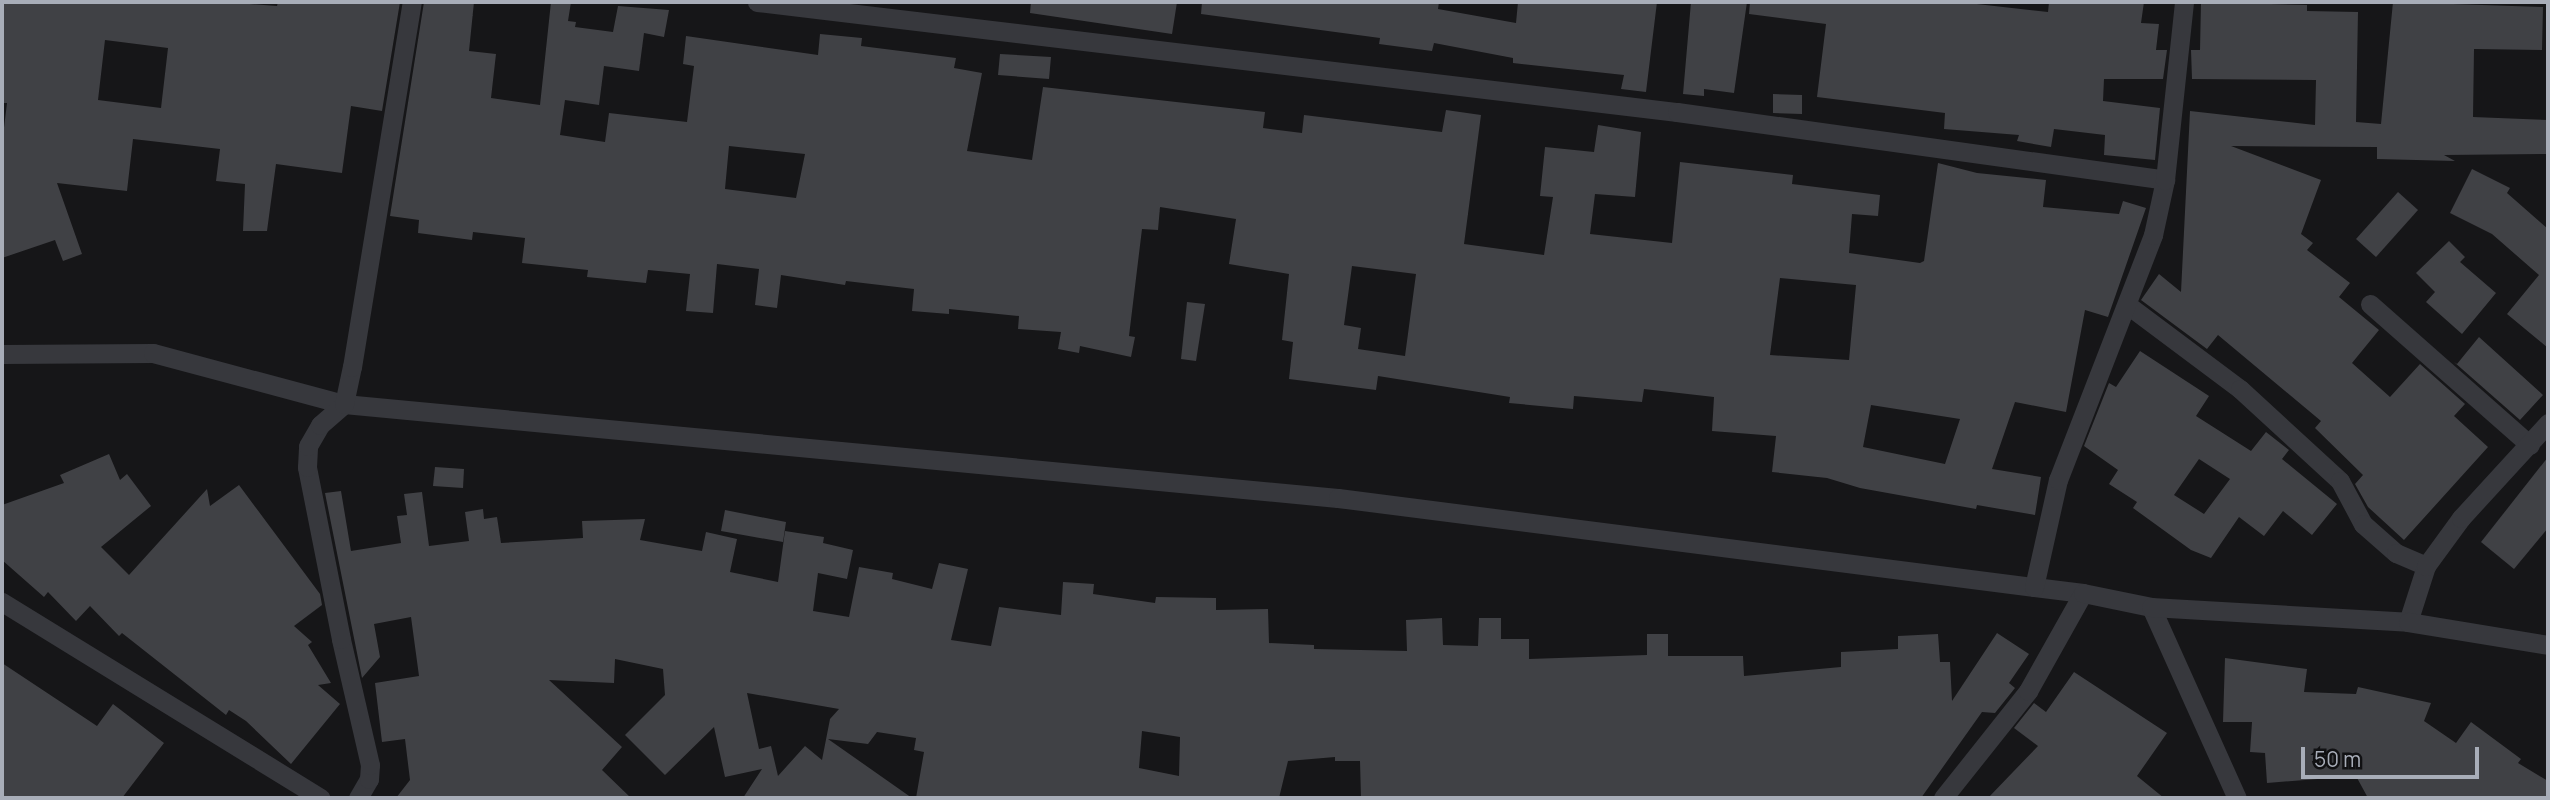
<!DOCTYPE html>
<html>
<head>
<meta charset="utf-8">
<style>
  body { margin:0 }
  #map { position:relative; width:2550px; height:800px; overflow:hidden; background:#161618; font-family:Manrope,sans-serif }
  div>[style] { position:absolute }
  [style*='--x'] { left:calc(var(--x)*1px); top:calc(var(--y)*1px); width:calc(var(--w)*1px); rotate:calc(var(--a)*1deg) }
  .building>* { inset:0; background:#404145 }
  .street>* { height:19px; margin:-9.5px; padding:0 9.5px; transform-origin:9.5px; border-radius:9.5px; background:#37383d }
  span { translate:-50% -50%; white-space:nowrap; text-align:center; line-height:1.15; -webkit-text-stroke:6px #111113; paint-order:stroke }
  .frame { position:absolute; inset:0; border:4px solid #a8adb8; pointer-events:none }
  .scale { position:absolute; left:2301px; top:747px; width:178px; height:32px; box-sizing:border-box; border:4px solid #a8adb8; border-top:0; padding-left:9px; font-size:21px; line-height:24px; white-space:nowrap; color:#a8adb8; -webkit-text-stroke:5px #111113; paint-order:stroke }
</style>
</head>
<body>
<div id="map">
  <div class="building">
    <i style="clip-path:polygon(evenodd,2px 2px,224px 2px,277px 6px,278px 2px,400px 2px,382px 111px,351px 106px,342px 173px,276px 164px,267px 231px,243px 231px,245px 184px,216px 181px,220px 149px,133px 139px,127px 191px,57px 183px,82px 254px,63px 261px,55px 240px,2px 258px,2px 144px,7px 103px,2px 103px,2px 2px,105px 40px,168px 48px,161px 108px,98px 100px,105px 40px)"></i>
    <i style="clip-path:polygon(evenodd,424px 2px,474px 2px,469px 51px,496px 54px,491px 98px,540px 105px,551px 2px,571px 2px,568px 21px,576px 22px,575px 27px,613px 32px,618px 6px,669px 10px,664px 37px,644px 33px,639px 71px,604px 66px,599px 105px,565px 100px,560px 135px,605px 142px,609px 113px,687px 122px,694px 66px,683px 64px,686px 36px,818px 55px,820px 34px,862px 38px,861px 46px,956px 58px,954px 68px,982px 73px,967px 151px,1032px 160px,1043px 87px,1265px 112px,1263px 128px,1302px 133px,1304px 115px,1442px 132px,1446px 110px,1481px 115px,1464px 244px,1544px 255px,1553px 197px,1540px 196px,1545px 147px,1594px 152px,1598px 125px,1641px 132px,1635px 197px,1595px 194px,1590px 234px,1672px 243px,1680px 162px,1793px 175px,1792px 184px,1880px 195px,1878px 216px,1852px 214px,1849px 253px,1920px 263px,1924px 261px,1938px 163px,1977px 173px,2046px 180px,2043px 207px,2119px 214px,2123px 201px,2146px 208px,2108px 317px,2085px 310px,2066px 412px,2015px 402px,1992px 469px,2041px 477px,2035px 515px,1977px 505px,1976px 509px,1860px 488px,1827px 478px,1772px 472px,1776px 436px,1712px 431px,1714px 397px,1644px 389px,1642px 402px,1574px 396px,1573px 409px,1509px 403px,1510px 397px,1378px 376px,1376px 390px,1289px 379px,1293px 342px,1282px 340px,1289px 274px,1229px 264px,1236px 219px,1160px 207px,1158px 230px,1142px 229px,1129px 336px,1135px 337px,1131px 357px,1080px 346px,1079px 353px,1058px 349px,1061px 332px,1018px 329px,1019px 316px,949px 309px,949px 314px,912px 311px,914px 289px,846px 281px,845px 285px,781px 275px,777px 308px,755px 305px,759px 269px,717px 264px,713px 313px,686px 311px,690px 274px,648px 270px,646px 283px,587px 277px,588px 270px,522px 263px,525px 238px,473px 232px,472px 240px,418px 233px,419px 220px,390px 216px,424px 2px,729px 146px,805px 154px,796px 198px,725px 189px,729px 146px,424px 2px,1352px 266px,1416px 274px,1405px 356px,1358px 349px,1361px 328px,1344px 325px,1352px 266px,424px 2px,1780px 278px,1856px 285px,1849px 360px,1770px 355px,1780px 278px,424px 2px,1871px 405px,1960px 419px,1945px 464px,1863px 447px,1871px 405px)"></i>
    <i style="clip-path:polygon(1031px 2px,1177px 2px,1172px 34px,1030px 13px)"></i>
    <i style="clip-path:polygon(1202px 2px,1439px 2px,1438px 9px,1516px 23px,1518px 2px,1657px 2px,1646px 92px,1621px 89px,1624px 75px,1513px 63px,1513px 58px,1434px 43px,1432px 51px,1379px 44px,1380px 38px,1201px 14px)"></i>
    <i style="clip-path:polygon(1691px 2px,1747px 2px,1734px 93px,1704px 89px,1704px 96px,1683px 94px)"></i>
    <i style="clip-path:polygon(1750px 2px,1959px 2px,2048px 12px,2049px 2px,2144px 2px,2141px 23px,2159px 24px,2156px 50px,2167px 50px,2163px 79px,2104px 79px,2103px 101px,2160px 108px,2155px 160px,2104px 155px,2105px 135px,2054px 129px,2051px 147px,2017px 141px,2019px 135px,1944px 129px,1945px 113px,1817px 97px,1826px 24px,1749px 14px)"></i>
    <i style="clip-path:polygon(2201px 2px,2307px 5px,2307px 11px,2358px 12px,2356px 122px,2381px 124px,2393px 2px,2543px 7px,2542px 50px,2474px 49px,2473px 117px,2548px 120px,2548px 154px,2444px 155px,2455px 161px,2377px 159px,2377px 147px,2231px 146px,2321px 180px,2301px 234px,2313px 243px,2307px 250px,2350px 283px,2339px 297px,2379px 330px,2352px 363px,2390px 397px,2420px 364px,2465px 404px,2454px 416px,2488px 447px,2404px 540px,2368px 507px,2355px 484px,2363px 475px,2315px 428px,2321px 421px,2218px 335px,2207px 349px,2141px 300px,2159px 274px,2181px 292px,2190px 111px,2315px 125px,2316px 80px,2192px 79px,2191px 50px,2200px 50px)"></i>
    <i style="clip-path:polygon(1000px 54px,1051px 57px,1049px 79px,998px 75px)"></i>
    <i style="clip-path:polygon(1773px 94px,1802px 95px,1802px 114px,1773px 113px)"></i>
    <i style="clip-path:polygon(2472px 169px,2510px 188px,2507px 193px,2548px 229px,2548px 348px,2507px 314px,2539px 275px,2492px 234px,2450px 213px)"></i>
    <i style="clip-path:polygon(2398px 192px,2418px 210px,2376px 257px,2356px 239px)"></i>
    <i style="clip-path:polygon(2449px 241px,2465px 257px,2460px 262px,2496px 293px,2462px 334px,2426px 302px,2435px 292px,2416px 273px)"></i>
    <i style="clip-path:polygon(1187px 302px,1205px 304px,1196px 361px,1181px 359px)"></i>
    <i style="clip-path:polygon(2479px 337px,2543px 395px,2520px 420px,2454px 362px,2457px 364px)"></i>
    <i style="clip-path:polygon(evenodd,2140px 351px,2209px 396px,2196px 416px,2251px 451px,2266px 432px,2289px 450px,2282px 459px,2337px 504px,2312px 535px,2283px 511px,2264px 536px,2239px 517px,2211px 558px,2191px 550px,2133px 508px,2137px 502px,2109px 484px,2118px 470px,2084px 446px,2109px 383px,2116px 387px,2140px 351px,2199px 459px,2230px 479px,2204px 514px,2174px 495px,2199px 459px)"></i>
    <i style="clip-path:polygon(109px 454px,120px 480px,127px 474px,151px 506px,101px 547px,129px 575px,207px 489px,210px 506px,239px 485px,320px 594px,322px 605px,294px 626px,312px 642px,308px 645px,331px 683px,318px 685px,340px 704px,291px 764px,246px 721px,229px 710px,226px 715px,122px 633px,119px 636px,90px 606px,76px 621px,48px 592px,44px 597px,2px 560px,2px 505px,64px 483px,60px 475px)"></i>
    <i style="clip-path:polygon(2548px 457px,2548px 528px,2514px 569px,2481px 542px)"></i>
    <i style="clip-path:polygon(435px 467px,464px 469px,463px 488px,433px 486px)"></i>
    <i style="clip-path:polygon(evenodd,341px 491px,351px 551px,401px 543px,397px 516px,407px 515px,404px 494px,422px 492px,429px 546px,469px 541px,465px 512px,483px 509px,484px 519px,497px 517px,501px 543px,583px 538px,582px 521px,645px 519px,640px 540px,702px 551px,706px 532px,737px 539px,730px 572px,778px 582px,785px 531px,824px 537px,823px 543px,853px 550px,847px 579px,818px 573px,813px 611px,849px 617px,859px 567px,893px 573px,892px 579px,932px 589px,939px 563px,968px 569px,951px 640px,991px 646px,999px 607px,1061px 615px,1063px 582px,1094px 584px,1093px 594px,1155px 603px,1156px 597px,1216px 598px,1216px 610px,1268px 609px,1269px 643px,1314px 645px,1314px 649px,1407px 651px,1406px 620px,1442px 618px,1443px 645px,1478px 646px,1479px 618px,1501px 618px,1501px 639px,1529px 639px,1529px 659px,1647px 655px,1647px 634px,1668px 634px,1668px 656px,1743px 656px,1744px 676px,1841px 667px,1841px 652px,1898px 649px,1898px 636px,1938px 634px,1940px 662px,1950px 662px,1952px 701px,1997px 633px,2029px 654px,2009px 683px,2015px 688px,1995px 713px,1982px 712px,1921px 798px,1361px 798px,1360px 761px,1335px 761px,1335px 757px,1288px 761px,1279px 798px,916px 798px,924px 752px,914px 750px,916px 738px,877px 732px,868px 744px,828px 739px,912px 798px,743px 798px,762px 769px,725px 777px,714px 727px,665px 775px,625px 735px,665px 695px,663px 669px,615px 659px,614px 683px,549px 680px,622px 747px,602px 770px,631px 798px,396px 798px,410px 780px,405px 739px,382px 742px,375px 683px,419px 676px,411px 617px,374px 624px,380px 657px,362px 678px,325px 493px,341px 491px,747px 693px,839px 709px,830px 719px,822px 760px,805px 746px,778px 776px,771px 746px,759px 749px,747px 693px,341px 491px,1142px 731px,1180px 737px,1179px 776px,1139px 768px,1142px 731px)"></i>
    <i style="clip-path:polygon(725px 510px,786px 522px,783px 542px,721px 531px)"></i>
    <i style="clip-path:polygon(2225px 658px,2307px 669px,2304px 692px,2356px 694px,2358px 687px,2431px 703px,2424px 721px,2456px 743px,2471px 722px,2521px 759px,2518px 763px,2548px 781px,2548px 798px,2368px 798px,2356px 776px,2267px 783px,2265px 753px,2250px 752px,2252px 722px,2223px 722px)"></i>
    <i style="clip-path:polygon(2px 663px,97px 726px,113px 704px,164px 743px,122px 798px,2px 798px)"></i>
    <i style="clip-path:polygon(2074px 672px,2167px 733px,2137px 776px,2164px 798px,1988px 798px,2038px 746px,2014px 728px,2034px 703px,2046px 712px)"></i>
  </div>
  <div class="street">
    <i style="--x:757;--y:2;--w:927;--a:6.82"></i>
    <i style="--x:1677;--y:112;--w:493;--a:7.9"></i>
    <i style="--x:2370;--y:304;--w:213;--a:41.4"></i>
    <i style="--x:2129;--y:306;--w:139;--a:36.8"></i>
    <i style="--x:2240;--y:389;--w:136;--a:42.6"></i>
    <i style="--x:2340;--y:481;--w:49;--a:61.9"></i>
    <i style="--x:2363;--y:524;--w:44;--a:41.3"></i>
    <i style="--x:2396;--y:553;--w:33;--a:23"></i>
    <i style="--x:2;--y:354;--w:151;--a:-0.4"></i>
    <i style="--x:153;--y:353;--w:198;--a:15"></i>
    <i style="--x:344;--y:404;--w:998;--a:5.4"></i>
    <i style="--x:1338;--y:498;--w:702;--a:7.29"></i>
    <i style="--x:2083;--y:593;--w:49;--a:-173"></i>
    <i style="--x:2034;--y:587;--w:110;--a:-77.4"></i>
    <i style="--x:2058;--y:480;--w:263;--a:-68.8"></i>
    <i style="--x:2153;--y:235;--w:56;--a:-77.7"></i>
    <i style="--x:2165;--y:180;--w:179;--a:-83.9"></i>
    <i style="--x:2;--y:602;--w:374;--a:31.6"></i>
    <i style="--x:2151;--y:607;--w:209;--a:65.8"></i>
    <i style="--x:2408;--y:622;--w:59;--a:-72.2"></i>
    <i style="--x:2426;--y:566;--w:59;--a:-53.9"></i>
    <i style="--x:2461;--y:518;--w:129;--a:-47.5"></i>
    <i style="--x:358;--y:798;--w:22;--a:-60"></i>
    <i style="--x:369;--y:779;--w:14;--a:-86"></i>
    <i style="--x:370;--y:765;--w:129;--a:-103"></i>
    <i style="--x:341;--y:639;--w:175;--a:-101.2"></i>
    <i style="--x:307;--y:467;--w:21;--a:-87"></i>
    <i style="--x:308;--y:446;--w:24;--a:-60"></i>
    <i style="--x:320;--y:425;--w:32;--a:-41"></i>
    <i style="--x:344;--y:404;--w:38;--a:-78"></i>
    <i style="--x:352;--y:367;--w:370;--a:-80.7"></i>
    <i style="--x:1943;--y:798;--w:137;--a:-51.5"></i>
    <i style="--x:2028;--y:691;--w:112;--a:-60.7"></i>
    <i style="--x:2083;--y:593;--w:69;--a:11.6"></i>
    <i style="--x:2151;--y:607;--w:257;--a:3.3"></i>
    <i style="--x:2408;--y:622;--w:142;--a:9.3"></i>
  </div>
  <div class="frame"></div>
  <div class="scale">50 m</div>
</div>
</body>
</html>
